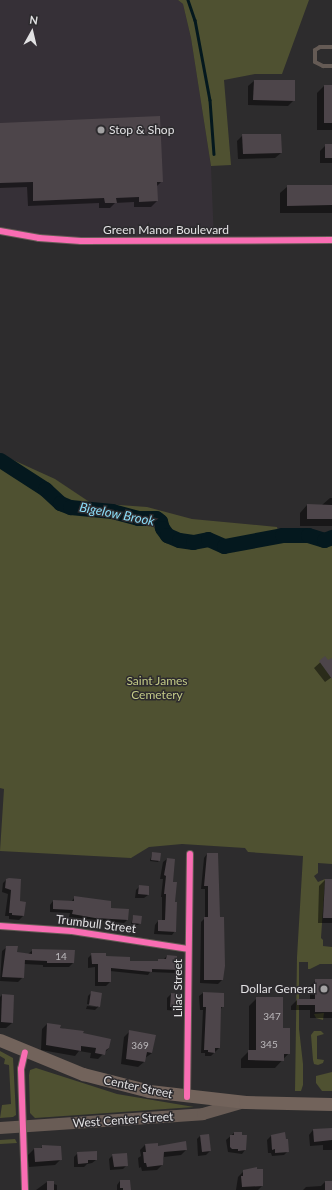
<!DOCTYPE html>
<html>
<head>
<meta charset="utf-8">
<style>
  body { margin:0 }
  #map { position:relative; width:332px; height:1190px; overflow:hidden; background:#2d2c2d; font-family:Lato,sans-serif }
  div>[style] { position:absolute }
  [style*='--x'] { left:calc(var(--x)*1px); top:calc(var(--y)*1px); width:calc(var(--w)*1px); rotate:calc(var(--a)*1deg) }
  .built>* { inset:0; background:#363037 }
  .green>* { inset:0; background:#4f5131 }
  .shadow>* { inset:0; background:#0007 }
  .stream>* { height:2.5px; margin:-1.25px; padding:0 1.25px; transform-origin:1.25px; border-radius:1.25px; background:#04181e }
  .river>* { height:15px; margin:-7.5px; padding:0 7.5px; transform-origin:7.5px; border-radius:7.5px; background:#04181e }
  .building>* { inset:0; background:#4d454a }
  .lane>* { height:4px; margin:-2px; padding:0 2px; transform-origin:2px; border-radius:2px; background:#655b55 }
  .street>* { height:8px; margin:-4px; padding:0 4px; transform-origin:4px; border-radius:4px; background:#655b55 }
  .secondary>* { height:12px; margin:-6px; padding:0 6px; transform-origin:6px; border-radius:6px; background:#695c55 }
  .primary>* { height:13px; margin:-6.5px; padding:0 6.5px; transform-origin:6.5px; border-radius:6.5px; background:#72635b }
  .cycleway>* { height:6px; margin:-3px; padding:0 3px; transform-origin:3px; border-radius:3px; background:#f96db3 }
  .dots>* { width:11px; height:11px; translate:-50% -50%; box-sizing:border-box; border:2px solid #2d2b2e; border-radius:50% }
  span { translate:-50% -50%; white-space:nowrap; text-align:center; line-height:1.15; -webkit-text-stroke:3px #2d2b2e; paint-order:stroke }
  .number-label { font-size:10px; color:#bdbabd }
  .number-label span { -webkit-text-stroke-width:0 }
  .poi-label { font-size:12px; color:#e2e1e3 }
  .left { translate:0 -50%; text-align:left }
  .right { translate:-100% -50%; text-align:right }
  .street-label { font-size:12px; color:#e2e1e3 }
  .park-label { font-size:12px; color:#c3ca87 }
  .water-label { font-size:13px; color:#8adcf7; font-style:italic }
  .north { position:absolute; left:12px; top:12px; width:40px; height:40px; -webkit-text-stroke:3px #2d2b2e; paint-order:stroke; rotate:8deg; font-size:11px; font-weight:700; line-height:16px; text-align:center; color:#e2e1e3 }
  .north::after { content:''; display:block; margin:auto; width:14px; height:18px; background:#e2e1e3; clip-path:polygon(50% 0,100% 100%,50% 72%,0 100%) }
</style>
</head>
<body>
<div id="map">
  <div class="built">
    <i style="clip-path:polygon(0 0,178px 0,183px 4px,191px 38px,211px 166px,214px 241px,81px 241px,0 231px)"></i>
  </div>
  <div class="green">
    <i style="clip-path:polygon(178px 0,309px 0,282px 74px,255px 74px,224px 80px,231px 165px,211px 166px,191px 38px,183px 4px)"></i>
    <i style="clip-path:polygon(0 454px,55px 479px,91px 503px,147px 507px,192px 519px,277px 527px,279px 535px,332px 536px,332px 864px,318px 863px,318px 873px,314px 876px,318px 882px,325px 879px,321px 938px,323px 940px,323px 946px,332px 947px,332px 964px,320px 964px,310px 969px,308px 969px,308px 962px,299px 962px,299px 1029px,303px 1064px,303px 1085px,301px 1091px,295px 1091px,297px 957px,303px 856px,248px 852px,245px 848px,182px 844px,149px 847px,131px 858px,0 851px,4px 789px,0 788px)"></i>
    <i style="clip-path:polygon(324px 1013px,323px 1020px,316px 1018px,314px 1014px)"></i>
    <i style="clip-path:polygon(314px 1031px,321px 1031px,324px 1034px,317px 1036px,317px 1059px,324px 1060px,323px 1063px,318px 1065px,314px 1064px,313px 1060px,311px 1035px)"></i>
    <i style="clip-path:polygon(0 1051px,13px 1058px,16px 1115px,13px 1117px,0 1118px,2px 1105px,11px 1104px,9px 1065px,4px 1064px,5px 1059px,0 1056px)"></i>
    <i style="clip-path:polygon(36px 1068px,117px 1094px,194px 1107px,35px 1118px,30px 1113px,29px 1075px,30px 1070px)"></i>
    <i style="clip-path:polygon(332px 1072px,332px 1091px,322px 1091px,316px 1083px,316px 1076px)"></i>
    <i style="clip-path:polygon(15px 1139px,17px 1143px,0 1144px,0 1140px)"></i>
  </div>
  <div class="shadow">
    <i style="clip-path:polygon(254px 81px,294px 100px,288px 106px,248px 105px,248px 86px)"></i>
    <i style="clip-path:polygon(324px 86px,332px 86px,332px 130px,317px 130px,317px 93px)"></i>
    <i style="clip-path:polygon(0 123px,162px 181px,157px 186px,157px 201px,151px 207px,134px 207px,134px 202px,115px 203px,110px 208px,99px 208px,99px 203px,28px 206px,27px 187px,0 188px)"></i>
    <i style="clip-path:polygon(243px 135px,281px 153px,275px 158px,238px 159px,237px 141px)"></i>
    <i style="clip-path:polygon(326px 145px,332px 145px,332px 163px,320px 163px,320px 151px)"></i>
    <i style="clip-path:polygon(288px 186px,332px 186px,332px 213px,280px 213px,280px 193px)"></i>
    <i style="clip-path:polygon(330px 498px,332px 498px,332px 526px,300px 526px,300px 513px,307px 505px,322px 505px)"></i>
    <i style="clip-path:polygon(325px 658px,328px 662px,332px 659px,332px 677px,325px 682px,314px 668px)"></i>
    <i style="clip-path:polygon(152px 853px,159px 860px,158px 862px,150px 861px)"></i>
    <i style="clip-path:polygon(207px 854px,222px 980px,218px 984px,200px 983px,201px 922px,205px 918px,205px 889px,201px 889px,204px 858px)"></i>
    <i style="clip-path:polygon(167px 859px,174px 860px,172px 883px,175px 931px,172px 935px,154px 934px,155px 925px,158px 921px,162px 921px,162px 897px,161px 897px,163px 879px,160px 879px,163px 862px)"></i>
    <i style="clip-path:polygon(6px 880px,19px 902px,25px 902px,23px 916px,19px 920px,9px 919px,9px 916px,5px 916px,8px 894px,2px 892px,3px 883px)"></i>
    <i style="clip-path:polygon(325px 880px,332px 880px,332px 923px,318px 923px,319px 886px)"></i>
    <i style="clip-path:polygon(140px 886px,148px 895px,144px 898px,135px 898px,136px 890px)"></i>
    <i style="clip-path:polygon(75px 897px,109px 909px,127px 920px,124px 923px,69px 917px,70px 913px,50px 912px,50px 905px,53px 901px,71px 902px)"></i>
    <i style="clip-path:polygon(133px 916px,140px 923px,138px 925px,131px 924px)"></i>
    <i style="clip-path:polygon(7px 947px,16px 953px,28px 954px,33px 950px,73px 963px,69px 967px,43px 967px,43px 965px,24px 964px,23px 977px,18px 982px,0 981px,2px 951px)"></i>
    <i style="clip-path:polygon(92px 954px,129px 962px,156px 962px,163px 960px,167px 956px,176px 961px,182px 967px,175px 973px,150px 972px,148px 975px,110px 971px,110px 982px,106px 986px,95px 986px,95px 967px,88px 968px,88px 958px)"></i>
    <i style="clip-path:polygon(316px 980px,332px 980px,332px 1018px,310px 1018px,310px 1010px,291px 1010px,291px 1006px,297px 1000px,310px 1000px,310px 986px)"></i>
    <i style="clip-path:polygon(92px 992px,99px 1006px,95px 1010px,86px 1009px,87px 1006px,97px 1007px,97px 1005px,87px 1004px,88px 996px)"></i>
    <i style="clip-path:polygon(203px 993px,223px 1006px,220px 1010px,219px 1048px,211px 1056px,205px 1056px,205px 1053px,201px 1053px,203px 1010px,200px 1010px,199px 996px)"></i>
    <i style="clip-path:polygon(171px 994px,179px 1007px,176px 1011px,167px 1010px,167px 998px)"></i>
    <i style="clip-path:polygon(2px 995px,12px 1023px,6px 1028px,0 1028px,0 997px)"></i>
    <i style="clip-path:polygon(257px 998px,282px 1029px,289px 1053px,275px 1068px,241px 1068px,241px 1059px,249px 1051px,249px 1006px)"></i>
    <i style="clip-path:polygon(47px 1024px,82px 1034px,109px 1048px,98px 1059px,90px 1058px,91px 1053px,79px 1051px,75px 1056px,41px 1050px,42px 1029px)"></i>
    <i style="clip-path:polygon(130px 1031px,152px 1053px,145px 1058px,144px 1062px,138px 1067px,121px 1064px,124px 1037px)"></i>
    <i style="clip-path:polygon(332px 1129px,332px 1150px,323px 1150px,323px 1145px,310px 1146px,309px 1135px,313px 1130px)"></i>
    <i style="clip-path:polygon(234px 1133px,245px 1150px,242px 1154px,228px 1152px,226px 1140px)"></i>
    <i style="clip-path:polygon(284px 1133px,288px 1151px,284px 1155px,272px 1156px,271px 1153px,268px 1153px,267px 1140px,271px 1136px)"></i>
    <i style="clip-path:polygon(200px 1136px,210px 1151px,206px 1155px,198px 1156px,197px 1139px)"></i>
    <i style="clip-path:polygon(145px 1145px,158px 1147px,186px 1150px,181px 1155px,164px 1157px,162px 1165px,157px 1170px,142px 1171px,141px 1167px,139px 1168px,138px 1158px,141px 1156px,140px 1150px)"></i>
    <i style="clip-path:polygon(43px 1146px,61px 1159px,55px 1165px,29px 1167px,28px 1155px,34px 1149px,40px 1149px)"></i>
    <i style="clip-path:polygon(78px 1153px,96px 1160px,92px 1163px,87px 1164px,84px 1167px,74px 1167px,74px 1157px)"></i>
    <i style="clip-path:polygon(113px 1155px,127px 1165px,123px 1169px,110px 1170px,109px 1159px)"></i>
    <i style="clip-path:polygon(244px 1171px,262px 1186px,258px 1190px,236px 1190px,238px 1177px)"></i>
    <i style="clip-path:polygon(120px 1181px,130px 1190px,117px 1190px,117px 1185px)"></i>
    <i style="clip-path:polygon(47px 1182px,57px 1185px,57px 1190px,36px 1190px)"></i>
    <i style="clip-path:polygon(325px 1182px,332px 1182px,332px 1190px,303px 1190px,306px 1187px,321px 1186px)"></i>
  </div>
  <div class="stream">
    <i style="--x:188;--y:0;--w:21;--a:71"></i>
    <i style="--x:195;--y:20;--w:81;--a:79.4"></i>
    <i style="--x:210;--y:100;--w:54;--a:85.8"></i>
  </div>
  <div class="river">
    <i style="--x:0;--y:460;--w:54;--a:32.8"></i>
    <i style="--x:45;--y:489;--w:21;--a:43"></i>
    <i style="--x:60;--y:503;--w:11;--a:22"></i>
    <i style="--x:70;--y:507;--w:42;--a:5.4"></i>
    <i style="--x:112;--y:511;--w:27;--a:15"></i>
    <i style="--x:138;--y:518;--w:18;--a:0"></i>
    <i style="--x:156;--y:518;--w:5;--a:37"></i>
    <i style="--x:160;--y:521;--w:7;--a:74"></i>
    <i style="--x:162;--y:528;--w:9;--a:54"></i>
    <i style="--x:167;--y:535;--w:13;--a:23"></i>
    <i style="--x:179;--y:540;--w:14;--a:8"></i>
    <i style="--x:193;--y:542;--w:15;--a:-11"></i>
    <i style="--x:208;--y:539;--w:17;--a:24"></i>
    <i style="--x:224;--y:546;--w:59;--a:-10.7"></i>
    <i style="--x:282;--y:535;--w:26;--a:0"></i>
    <i style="--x:308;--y:535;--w:17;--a:17"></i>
    <i style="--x:324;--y:540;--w:9;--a:-21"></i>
  </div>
  <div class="building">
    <i style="clip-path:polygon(254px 80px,295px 80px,295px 101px,253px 100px)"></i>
    <i style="clip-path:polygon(324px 85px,332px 85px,332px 123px,324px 123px)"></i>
    <i style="clip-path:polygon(160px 116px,163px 182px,157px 182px,158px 201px,139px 202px,139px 197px,116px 198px,117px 203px,105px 203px,104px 198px,33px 201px,33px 182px,0 183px,0 123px)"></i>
    <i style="clip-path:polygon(242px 134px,281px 134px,282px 153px,243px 154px)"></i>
    <i style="clip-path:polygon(325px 144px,332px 144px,332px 158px,325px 158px)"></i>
    <i style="clip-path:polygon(287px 185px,332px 185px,332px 205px,287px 206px)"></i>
    <i style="clip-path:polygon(307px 504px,332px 505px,332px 519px,307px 519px)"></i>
    <i style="clip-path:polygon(325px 656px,328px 660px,332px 658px,332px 679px,319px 661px)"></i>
    <i style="clip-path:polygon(152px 852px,161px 853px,160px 861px,151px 860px)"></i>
    <i style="clip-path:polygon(207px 853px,218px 853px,220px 917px,224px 917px,225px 966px,223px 980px,204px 980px,204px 917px,208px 917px,208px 886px,204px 886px)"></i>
    <i style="clip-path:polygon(167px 858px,175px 859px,173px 882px,177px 882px,175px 902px,177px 902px,176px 932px,158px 931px,158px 920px,165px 920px,166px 894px,164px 894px,166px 876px,164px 875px)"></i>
    <i style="clip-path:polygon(9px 878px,21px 879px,20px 901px,26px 902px,24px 916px,12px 915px,12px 913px,9px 913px,11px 890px,5px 888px,6px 879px)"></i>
    <i style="clip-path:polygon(325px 879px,332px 879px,332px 918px,323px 918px)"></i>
    <i style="clip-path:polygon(139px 885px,149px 886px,149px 895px,138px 894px)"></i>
    <i style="clip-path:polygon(74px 896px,111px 901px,111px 908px,129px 909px,128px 920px,95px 918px,72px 914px,73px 910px,53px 909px,53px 900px,74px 901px)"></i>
    <i style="clip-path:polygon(133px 915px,142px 916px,141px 924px,132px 923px)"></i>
    <i style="clip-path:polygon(6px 946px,18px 946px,17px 952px,32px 954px,32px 949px,75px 950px,74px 963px,47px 963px,47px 961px,25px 960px,24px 978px,2px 977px)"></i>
    <i style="clip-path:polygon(91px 953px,106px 953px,106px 956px,130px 957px,130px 961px,158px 961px,158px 959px,166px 959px,167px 955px,177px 956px,177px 960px,183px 960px,183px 967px,180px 967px,180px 970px,152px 969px,152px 972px,111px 968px,111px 982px,98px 982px,98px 964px,92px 964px)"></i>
    <i style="clip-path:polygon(315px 979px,332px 979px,332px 1012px,315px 1012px,315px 1005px,297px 1005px,297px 999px,315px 999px)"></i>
    <i style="clip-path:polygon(91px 991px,102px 993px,100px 1007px,89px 1005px)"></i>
    <i style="clip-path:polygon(203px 992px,224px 993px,224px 1007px,221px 1007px,220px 1048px,215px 1048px,215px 1053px,208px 1052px,208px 1050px,204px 1050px,206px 1007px,203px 1007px)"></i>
    <i style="clip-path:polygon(171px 993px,181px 994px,180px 1007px,170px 1007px)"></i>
    <i style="clip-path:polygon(2px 994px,14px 995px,13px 1023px,1px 1022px)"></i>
    <i style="clip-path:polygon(256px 997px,283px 997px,283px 1028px,290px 1028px,290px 1054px,284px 1054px,284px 1061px,248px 1060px,248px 1050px,256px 1050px)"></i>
    <i style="clip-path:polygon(47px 1023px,61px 1025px,60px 1028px,84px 1031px,83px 1033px,111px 1039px,109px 1048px,106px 1050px,105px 1055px,95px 1053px,96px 1048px,81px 1046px,81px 1051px,46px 1045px)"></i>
    <i style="clip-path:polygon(129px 1030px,156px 1035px,152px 1053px,147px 1052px,145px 1062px,126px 1059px)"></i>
    <i style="clip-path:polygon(332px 1128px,332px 1140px,314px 1142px,313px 1129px)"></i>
    <i style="clip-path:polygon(234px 1132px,242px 1132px,242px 1135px,247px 1135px,246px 1150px,238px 1151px,238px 1149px,232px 1149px,230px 1147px,230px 1135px,234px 1135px)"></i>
    <i style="clip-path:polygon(285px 1132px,286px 1139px,288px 1139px,289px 1152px,275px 1153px,275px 1149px,272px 1150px,271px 1135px)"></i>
    <i style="clip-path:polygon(209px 1134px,211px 1151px,202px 1152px,200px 1135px)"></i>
    <i style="clip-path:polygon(186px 1141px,187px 1150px,164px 1152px,163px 1165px,147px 1167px,146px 1163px,144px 1163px,143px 1152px,146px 1152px,145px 1144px,158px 1143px,158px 1146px)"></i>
    <i style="clip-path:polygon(42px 1145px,61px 1146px,62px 1160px,35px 1162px,34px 1148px,42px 1148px)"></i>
    <i style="clip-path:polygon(97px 1151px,97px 1160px,88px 1160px,88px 1163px,78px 1164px,77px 1152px)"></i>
    <i style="clip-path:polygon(127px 1153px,128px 1166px,114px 1167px,112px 1154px)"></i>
    <i style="clip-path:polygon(257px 1167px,257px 1169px,263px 1169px,263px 1186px,242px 1187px,241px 1176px,243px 1176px,243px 1170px)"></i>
    <i style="clip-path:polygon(120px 1180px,130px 1180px,131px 1190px,123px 1190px,123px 1188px,120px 1188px)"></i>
    <i style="clip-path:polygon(47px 1181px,54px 1181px,54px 1190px,47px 1190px)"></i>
    <i style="clip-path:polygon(325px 1181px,332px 1181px,332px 1190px,325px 1190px)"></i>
  </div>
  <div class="lane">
    <i style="--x:332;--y:47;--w:12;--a:180"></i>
    <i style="--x:320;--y:47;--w:6;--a:149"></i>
    <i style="--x:315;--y:50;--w:12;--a:90"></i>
    <i style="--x:315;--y:62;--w:9;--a:27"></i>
    <i style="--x:323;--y:66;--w:9;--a:0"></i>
  </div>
  <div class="street">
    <i style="--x:0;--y:231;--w:40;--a:10"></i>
    <i style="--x:39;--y:238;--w:42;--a:4.1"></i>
    <i style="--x:81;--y:241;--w:251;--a:-0.2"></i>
    <i style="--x:0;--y:926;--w:72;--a:4"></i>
    <i style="--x:72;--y:931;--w:117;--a:8.8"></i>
    <i style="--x:187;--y:1097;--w:243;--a:-89.3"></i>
    <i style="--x:25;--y:1190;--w:121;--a:-91.9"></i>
    <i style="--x:21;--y:1069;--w:17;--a:-77"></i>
  </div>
  <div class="secondary">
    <i style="--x:0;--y:1128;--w:203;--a:-3.9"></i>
    <i style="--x:203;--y:1114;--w:43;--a:-16.3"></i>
  </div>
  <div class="primary">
    <i style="--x:0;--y:1040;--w:90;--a:22.3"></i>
    <i style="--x:83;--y:1074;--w:68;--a:14.4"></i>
    <i style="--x:149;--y:1091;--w:97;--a:6.5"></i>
    <i style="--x:245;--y:1102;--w:87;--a:1.3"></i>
  </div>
  <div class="cycleway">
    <i style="--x:0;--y:231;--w:40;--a:10"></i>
    <i style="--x:39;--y:238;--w:42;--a:4.1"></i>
    <i style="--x:81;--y:241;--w:251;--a:-0.2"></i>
    <i style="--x:0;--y:926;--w:72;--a:4"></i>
    <i style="--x:72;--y:931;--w:117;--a:8.8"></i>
    <i style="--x:187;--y:1097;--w:243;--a:-89.3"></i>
    <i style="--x:25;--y:1190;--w:121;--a:-91.9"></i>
    <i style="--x:21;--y:1069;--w:17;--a:-77"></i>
  </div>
  <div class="dots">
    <i style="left:101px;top:130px;background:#a3a2a3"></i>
    <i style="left:324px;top:989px;background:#a3a2a3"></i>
  </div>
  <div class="number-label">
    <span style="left:61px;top:957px">14</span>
    <span style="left:272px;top:1017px">347</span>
    <span style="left:269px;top:1045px">345</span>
    <span style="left:140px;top:1046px">369</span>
  </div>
  <div class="poi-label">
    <span class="left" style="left:109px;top:130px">Stop &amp; Shop</span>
    <span class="right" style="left:316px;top:989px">Dollar General</span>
  </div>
  <div class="street-label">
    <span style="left:166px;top:230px">Green Manor Boulevard</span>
    <span style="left:96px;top:924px;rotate:7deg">Trumbull Street</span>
    <span style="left:178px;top:988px;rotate:-90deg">Lilac Street</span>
    <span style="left:138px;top:1087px;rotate:12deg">Center Street</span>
    <span style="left:123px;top:1120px;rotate:-4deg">West Center Street</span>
  </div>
  <div class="park-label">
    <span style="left:157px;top:688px">Saint James<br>Cemetery</span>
  </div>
  <div class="water-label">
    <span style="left:117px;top:514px;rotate:11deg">Bigelow Brook</span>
  </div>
  <div class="north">N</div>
</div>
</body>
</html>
